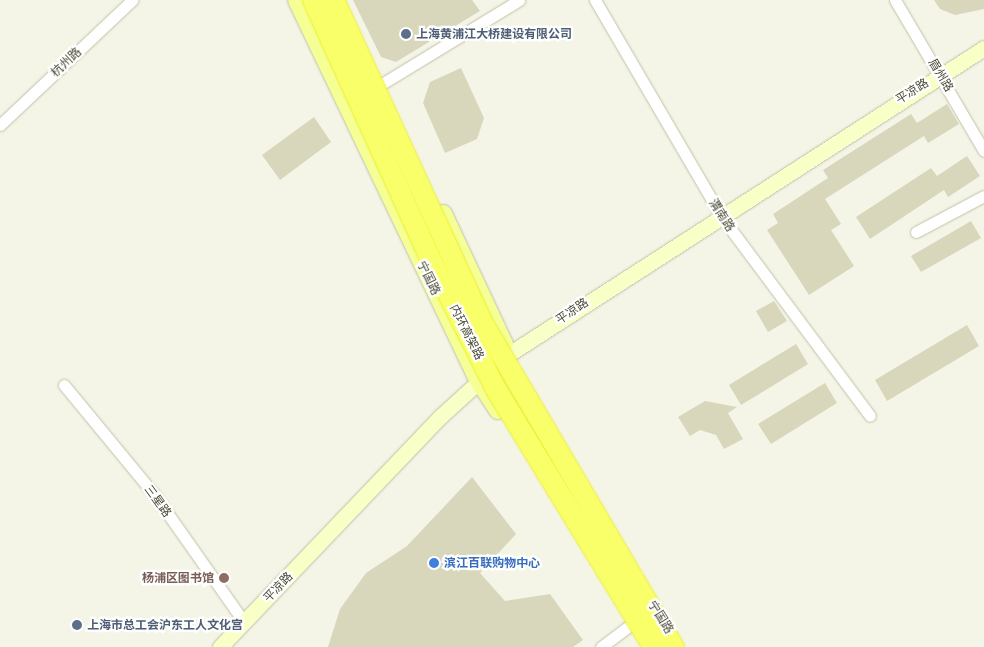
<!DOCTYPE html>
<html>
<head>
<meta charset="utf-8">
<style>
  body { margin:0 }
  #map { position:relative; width:984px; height:647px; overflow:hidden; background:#f4f5e7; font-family:"PT Sans Narrow","Noto Sans SC",sans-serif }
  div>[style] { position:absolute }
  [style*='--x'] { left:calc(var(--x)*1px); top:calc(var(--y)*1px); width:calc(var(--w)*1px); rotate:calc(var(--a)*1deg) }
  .building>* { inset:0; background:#d8d7bb }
  .roads { filter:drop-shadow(0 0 1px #c1c2a8) drop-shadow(0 0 1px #c1c2a8) }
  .street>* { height:11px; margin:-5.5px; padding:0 5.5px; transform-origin:5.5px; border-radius:5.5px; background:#fff }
  .secondary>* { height:15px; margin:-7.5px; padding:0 7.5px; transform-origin:7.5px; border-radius:7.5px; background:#f8ffc7 }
  .primary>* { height:18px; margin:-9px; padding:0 9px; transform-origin:9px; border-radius:9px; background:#f6ff96 }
  .bridges { filter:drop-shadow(0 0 1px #ecee28) drop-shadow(0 0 1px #ecee28) }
  .highway-bridge>* { height:20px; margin:-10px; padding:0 10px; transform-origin:10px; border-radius:10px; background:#f9ff68 }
  .dots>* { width:14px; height:14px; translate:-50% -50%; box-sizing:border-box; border:2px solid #fff; border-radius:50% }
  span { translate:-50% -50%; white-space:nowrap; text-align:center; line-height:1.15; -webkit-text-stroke:4.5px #fff; paint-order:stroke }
  .service-label { font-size:12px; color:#4e5e75; font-weight:700 }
  .left { translate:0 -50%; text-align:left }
  .street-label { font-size:12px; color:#494935 }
  .shop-label { font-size:12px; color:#366cbe; font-weight:700 }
  .education-label { font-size:12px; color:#785e54; font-weight:700 }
  .right { translate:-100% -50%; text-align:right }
</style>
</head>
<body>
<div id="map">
  <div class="building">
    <i style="clip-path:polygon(353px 0,472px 0,480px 11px,396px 62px,381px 57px)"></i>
    <i style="clip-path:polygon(934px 0,984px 0,984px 9px,955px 15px,940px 9px)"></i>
    <i style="clip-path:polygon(461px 68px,484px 118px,477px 139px,445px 153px,423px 103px,430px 82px)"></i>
    <i style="clip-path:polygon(947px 104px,959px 124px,928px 143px,924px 136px,825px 199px,841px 224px,831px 230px,854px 266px,809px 295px,767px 230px,778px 223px,773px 214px,828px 178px,823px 170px,911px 114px,917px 123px)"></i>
    <i style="clip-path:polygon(314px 117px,331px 142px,280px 180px,262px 155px)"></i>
    <i style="clip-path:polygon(967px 156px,980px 176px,948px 197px,944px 190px,870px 239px,856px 217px,931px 168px,937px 176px)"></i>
    <i style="clip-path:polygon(971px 221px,981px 238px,921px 272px,911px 256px)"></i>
    <i style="clip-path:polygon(774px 301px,787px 321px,768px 332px,756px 311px)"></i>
    <i style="clip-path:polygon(967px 325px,979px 346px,887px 401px,875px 380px)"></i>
    <i style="clip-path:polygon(796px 344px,808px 364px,741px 405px,729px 385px)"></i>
    <i style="clip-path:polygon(825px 383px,837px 403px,771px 444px,758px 424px)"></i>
    <i style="clip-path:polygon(705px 401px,737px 407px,728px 413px,743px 439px,724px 449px,716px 435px,700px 430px,690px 436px,678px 417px)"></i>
    <i style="clip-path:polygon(472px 477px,516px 534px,480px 573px,505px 601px,550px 594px,583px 640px,573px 647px,328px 647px,340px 609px,366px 573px,407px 546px)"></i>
  </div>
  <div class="roads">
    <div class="street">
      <i style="--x:595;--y:0;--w:250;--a:59.7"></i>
      <i style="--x:721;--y:216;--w:249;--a:53.3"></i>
      <i style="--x:895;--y:0;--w:175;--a:59.5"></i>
      <i style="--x:380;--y:85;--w:163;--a:-31.4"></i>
      <i style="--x:0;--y:125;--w:182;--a:-43.4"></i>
      <i style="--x:916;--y:232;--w:77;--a:-27.9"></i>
      <i style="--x:64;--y:385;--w:141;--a:50.5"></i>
      <i style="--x:154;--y:494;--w:156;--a:54.9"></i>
      <i style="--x:601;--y:647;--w:36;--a:-37"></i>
    </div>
    <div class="secondary">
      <i style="--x:220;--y:647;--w:320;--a:-46.3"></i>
      <i style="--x:441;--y:416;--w:92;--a:-42.4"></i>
      <i style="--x:509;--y:354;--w:565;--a:-32.79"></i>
    </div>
    <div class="primary">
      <i style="--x:297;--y:0;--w:420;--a:64.5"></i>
      <i style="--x:478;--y:379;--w:37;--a:57"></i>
      <i style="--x:443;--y:214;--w:144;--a:64.9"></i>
    </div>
  </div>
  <div class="bridges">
    <div class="highway-bridge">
      <i style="--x:313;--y:0;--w:286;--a:65.6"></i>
      <i style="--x:431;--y:260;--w:147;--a:63.3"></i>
      <i style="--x:497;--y:391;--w:300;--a:58.6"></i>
      <i style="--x:334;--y:0;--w:352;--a:65.3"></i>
      <i style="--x:481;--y:320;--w:380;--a:59.5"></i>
    </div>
  </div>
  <div class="dots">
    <i style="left:406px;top:34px;background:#5c6f8a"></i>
    <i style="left:434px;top:563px;background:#3f7fe0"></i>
    <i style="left:224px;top:578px;background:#8d6e63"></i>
    <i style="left:77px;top:625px;background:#5c6f8a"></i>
  </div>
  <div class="service-label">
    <span class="left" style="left:416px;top:34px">上海黄浦江大桥建设有限公司</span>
    <span class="left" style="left:87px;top:625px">上海市总工会沪东工人文化宫</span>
  </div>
  <div class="street-label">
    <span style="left:66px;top:62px;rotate:-43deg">杭州路</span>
    <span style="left:941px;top:75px;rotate:59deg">眉州路</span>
    <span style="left:912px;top:91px;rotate:-32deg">平凉路</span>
    <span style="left:722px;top:215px;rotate:57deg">渭南路</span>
    <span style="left:429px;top:278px;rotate:64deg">宁国路</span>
    <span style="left:572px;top:311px;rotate:-34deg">平凉路</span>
    <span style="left:467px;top:332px;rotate:63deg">内环高架路</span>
    <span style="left:158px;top:501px;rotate:54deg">三星路</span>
    <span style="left:278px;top:587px;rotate:-46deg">平凉路</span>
    <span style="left:661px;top:617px;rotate:58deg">宁国路</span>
  </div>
  <div class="shop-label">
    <span class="left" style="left:444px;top:563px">滨江百联购物中心</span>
  </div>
  <div class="education-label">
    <span class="right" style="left:214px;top:578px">杨浦区图书馆</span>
  </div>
</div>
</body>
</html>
